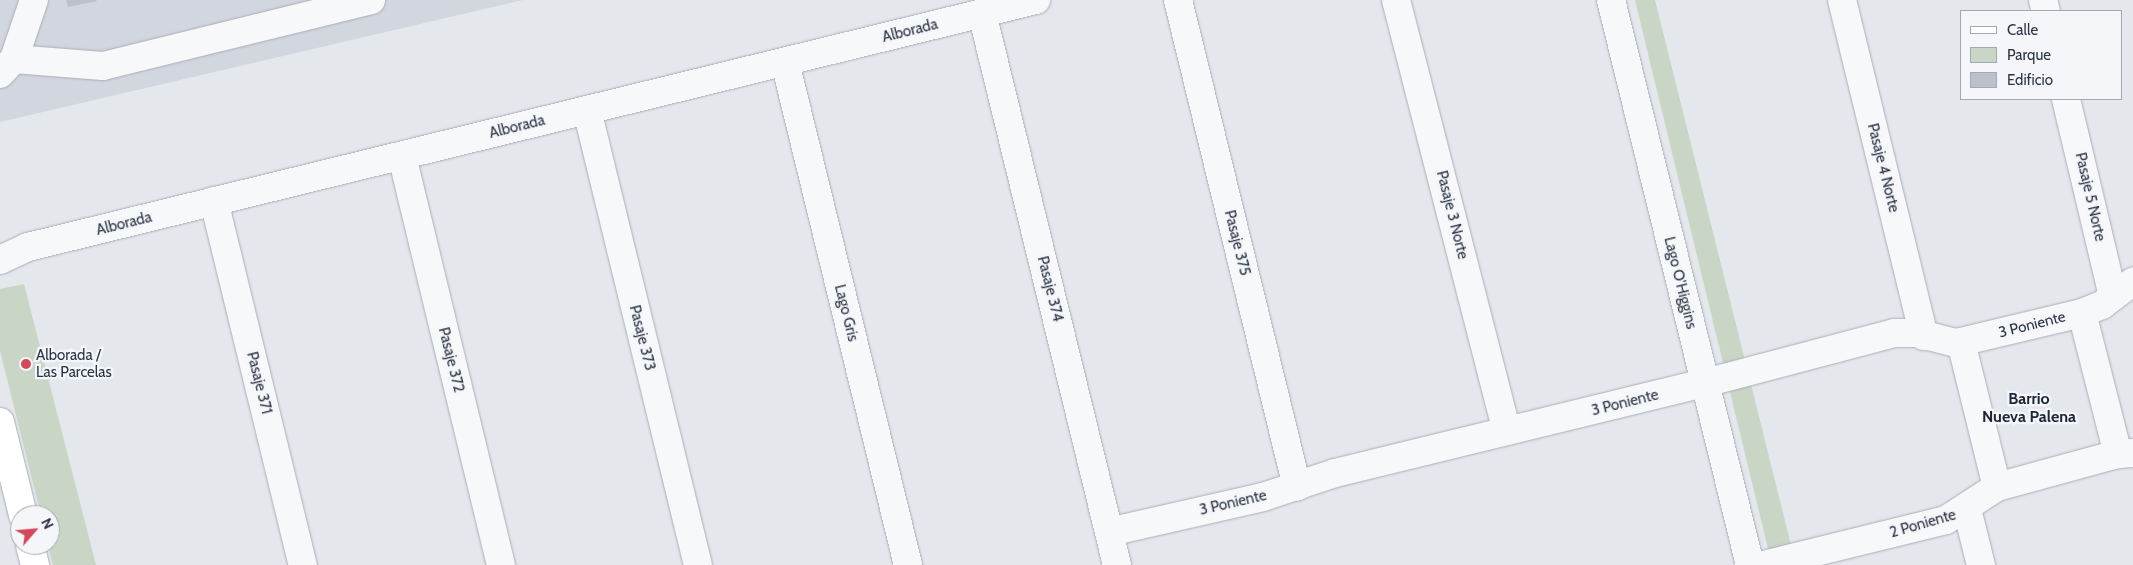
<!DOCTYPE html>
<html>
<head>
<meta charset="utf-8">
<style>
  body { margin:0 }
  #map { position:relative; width:2133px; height:565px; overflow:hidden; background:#e4e7ec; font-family:Cabin,sans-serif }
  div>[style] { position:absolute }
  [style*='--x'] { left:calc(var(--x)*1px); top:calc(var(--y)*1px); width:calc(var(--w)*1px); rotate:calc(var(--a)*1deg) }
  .built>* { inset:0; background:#d2d6de }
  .green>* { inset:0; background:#c9d6c5 }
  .building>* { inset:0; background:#bbc0ca }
  .roads { filter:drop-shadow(0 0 1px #a9aeb7) drop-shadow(0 0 1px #a9aeb7) }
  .minor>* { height:28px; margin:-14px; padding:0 14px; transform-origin:14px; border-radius:14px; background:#f7f8fa }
  .major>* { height:28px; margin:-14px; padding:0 14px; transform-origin:14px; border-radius:14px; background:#fff }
  .dots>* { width:14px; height:14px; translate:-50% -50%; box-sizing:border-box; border:2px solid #f4f6f9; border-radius:50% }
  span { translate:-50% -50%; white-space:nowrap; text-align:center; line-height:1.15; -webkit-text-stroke:4.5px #f4f6f9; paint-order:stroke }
  .street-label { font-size:15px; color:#2b3445 }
  .poi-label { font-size:15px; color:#2b3445 }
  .left { translate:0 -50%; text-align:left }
  .neighbourhood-label { font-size:16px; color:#1d2536; font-weight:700 }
  .legend { position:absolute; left:1960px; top:10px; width:162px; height:90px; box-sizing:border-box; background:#f4f6f9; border:1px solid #a4a8b1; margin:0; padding:6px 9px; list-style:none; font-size:15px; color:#2b3445 }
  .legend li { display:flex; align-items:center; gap:10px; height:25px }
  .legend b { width:25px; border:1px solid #a4a8b1 }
  .north { position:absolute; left:10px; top:505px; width:50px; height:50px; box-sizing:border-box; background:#f4f6f9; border:1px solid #a4a8b1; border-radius:50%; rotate:63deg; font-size:14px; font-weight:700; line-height:20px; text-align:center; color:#2b3445 }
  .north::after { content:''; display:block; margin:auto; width:18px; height:22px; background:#d1495b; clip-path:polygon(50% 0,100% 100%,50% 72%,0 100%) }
</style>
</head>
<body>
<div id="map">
  <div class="built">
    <i style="clip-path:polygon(0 0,523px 0,0 122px)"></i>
  </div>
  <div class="green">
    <i style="clip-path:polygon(1635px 0,1655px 0,1796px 565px,1772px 565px)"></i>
    <i style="clip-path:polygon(24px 284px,96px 565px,53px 565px,48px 545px,50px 515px,41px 515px,0 351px,0 289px)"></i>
  </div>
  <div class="building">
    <i style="clip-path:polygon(66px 0,96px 0,97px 1px,68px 7px)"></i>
  </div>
  <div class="roads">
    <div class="minor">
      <i style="--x:1178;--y:0;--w:501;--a:76.27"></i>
      <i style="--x:1396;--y:0;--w:445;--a:75.6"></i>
      <i style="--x:1611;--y:0;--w:582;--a:76.18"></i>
      <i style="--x:1842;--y:0;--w:346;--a:76.3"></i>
      <i style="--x:2043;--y:0;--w:11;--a:75"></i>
      <i style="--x:982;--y:13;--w:568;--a:76.26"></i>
      <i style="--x:14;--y:59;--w:89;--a:4.5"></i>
      <i style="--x:103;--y:66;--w:276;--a:-13.8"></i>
      <i style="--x:785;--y:62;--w:518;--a:76.26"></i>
      <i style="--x:0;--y:74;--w:21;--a:-47"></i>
      <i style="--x:14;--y:59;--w:62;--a:-71.3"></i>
      <i style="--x:2066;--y:99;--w:203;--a:76.6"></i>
      <i style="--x:587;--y:110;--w:468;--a:76.3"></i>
      <i style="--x:402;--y:156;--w:421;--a:76.4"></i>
      <i style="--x:214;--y:201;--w:375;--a:76.3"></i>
      <i style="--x:0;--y:260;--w:31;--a:-25"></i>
      <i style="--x:28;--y:247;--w:1038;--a:-13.77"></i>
      <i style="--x:2082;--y:313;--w:146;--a:75.7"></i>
      <i style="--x:1961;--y:342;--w:149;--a:76.1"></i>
      <i style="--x:1967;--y:509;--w:58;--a:76"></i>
      <i style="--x:1109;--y:532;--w:158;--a:-12.8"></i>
      <i style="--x:1263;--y:497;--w:76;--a:-18.4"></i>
      <i style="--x:1335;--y:473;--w:381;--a:-13.7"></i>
      <i style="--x:1705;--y:383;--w:196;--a:-14.8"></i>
      <i style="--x:1894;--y:333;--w:23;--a:0"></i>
      <i style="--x:1917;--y:333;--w:40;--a:14.4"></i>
      <i style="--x:1956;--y:343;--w:130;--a:-13.4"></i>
      <i style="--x:2082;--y:313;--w:22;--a:-22"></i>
      <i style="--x:2102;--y:305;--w:39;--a:-37"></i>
      <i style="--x:1763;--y:565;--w:188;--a:-13.8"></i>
      <i style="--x:1946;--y:520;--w:61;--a:-32.9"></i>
      <i style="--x:1997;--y:487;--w:125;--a:-15.3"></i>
      <i style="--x:2118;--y:454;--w:15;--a:-4"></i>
    </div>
    <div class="major">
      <i style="--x:0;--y:422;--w:96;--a:76.1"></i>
      <i style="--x:30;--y:545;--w:21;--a:76"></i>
    </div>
  </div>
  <div class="dots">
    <i style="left:26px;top:364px;background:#d1495b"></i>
  </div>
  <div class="street-label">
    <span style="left:910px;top:31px;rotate:-14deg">Alborada</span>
    <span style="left:517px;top:127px;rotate:-14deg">Alborada</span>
    <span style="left:1883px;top:168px;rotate:76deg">Pasaje 4 Norte</span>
    <span style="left:2090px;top:197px;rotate:77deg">Pasaje 5 Norte</span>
    <span style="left:1452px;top:215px;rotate:76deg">Pasaje 3 Norte</span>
    <span style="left:124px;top:224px;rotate:-14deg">Alborada</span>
    <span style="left:1237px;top:243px;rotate:76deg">Pasaje 375</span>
    <span style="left:1680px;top:283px;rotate:76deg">Lago O'Higgins</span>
    <span style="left:1050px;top:289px;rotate:76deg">Pasaje 374</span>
    <span style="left:846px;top:313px;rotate:76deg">Lago Gris</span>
    <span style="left:2032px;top:325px;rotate:-14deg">3 Poniente</span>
    <span style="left:642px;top:338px;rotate:76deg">Pasaje 373</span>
    <span style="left:451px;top:360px;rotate:76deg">Pasaje 372</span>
    <span style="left:259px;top:383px;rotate:76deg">Pasaje 371</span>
    <span style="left:1625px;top:403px;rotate:-14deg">3 Poniente</span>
    <span style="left:1233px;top:503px;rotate:-13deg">3 Poniente</span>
    <span style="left:1923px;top:524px;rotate:-16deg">2 Poniente</span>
  </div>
  <div class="poi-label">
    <span class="left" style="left:36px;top:364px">Alborada /<br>Las Parcelas</span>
  </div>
  <div class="neighbourhood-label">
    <span style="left:2029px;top:408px">Barrio<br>Nueva Palena</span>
  </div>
  <ul class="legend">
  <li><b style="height:6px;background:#fff"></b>Calle</li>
  <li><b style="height:14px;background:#c9d6c5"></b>Parque</li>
  <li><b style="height:14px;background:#bbc0ca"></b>Edificio</li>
  </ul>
  <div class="north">N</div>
</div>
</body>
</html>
